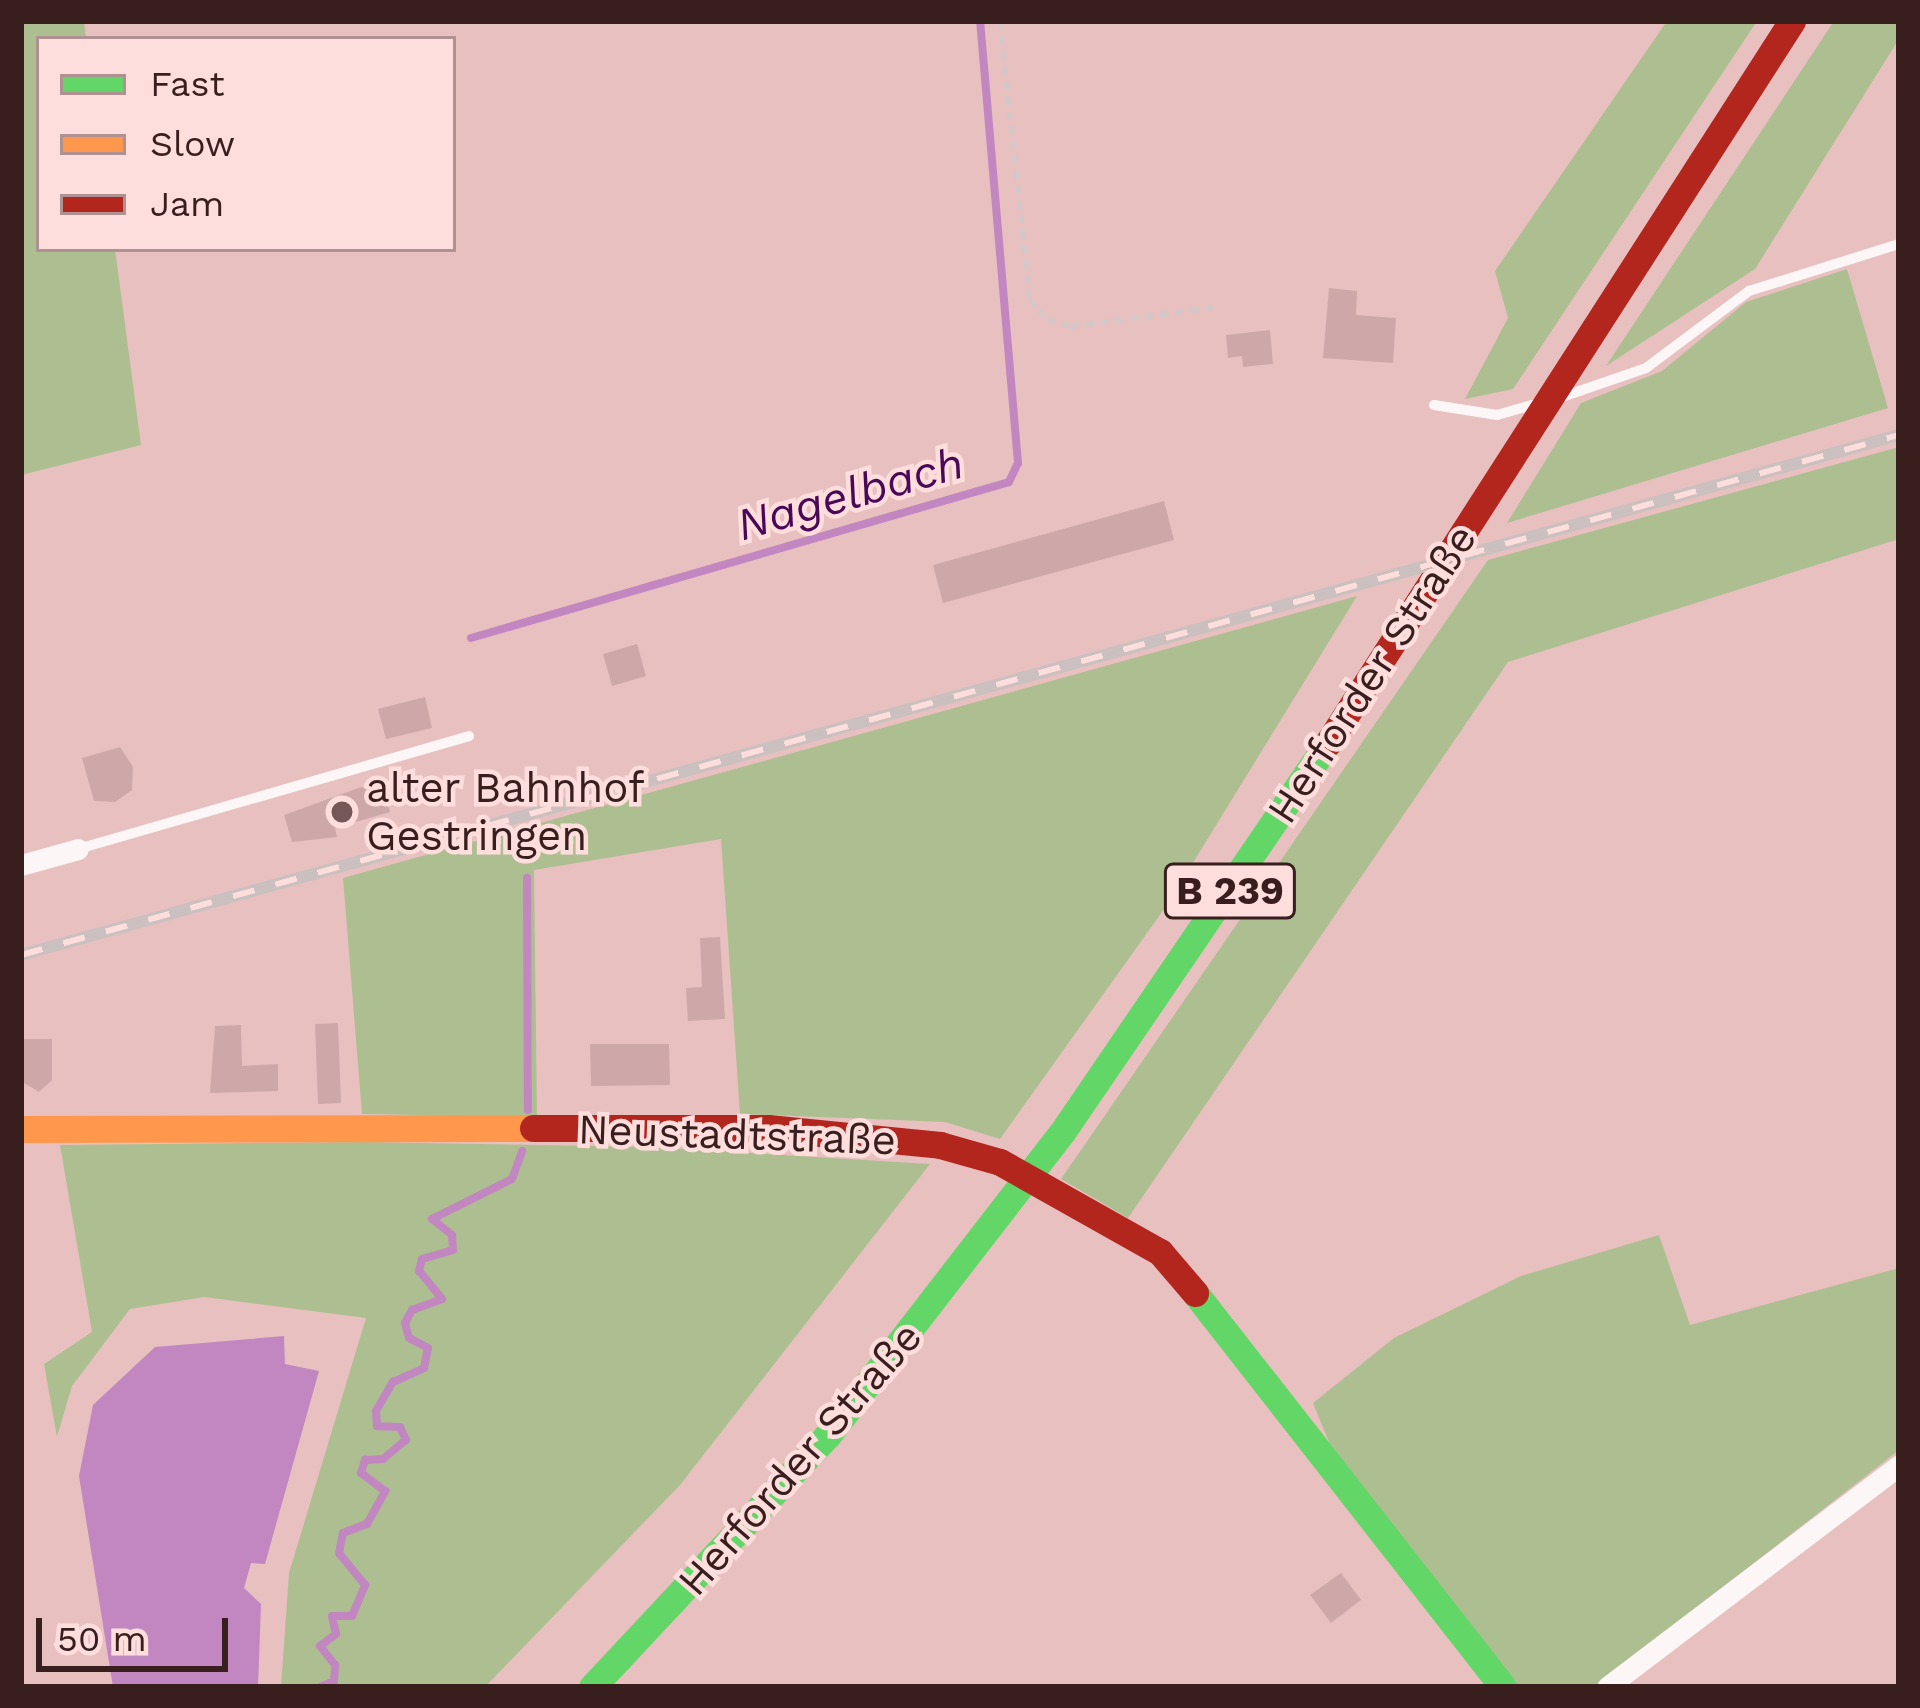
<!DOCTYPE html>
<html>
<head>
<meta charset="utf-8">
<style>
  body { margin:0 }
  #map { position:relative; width:1920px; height:1708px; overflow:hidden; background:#e8c0c0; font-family:"Work Sans",sans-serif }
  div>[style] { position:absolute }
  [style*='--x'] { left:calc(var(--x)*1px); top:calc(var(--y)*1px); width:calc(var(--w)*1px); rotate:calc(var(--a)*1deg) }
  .green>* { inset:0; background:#adbf91 }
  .water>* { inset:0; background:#c287c1 }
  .stream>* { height:8px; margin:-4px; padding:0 4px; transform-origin:4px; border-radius:4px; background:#c287c1 }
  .building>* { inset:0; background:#cea8a8 }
  .path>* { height:4.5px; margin-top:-2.25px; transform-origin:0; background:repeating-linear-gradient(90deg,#d3c7c7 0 9px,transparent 0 15px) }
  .lane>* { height:10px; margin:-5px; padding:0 5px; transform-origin:5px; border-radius:5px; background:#fcf6f6 }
  .street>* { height:21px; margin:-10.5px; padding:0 10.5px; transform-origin:10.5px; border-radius:10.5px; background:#fcf6f6 }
  .fast>* { height:27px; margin:-13.5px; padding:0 13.5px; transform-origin:13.5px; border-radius:13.5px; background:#63d668 }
  .slow>* { height:27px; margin:-13.5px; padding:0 13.5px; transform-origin:13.5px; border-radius:13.5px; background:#ff974d }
  .jam>* { height:27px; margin:-13.5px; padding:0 13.5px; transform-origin:13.5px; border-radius:13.5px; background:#b3261e }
  .rail>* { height:12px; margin-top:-6px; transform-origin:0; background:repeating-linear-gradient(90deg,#fddedd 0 22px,#cac0c0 0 44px); box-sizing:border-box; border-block:3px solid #cac0c0 }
  .dots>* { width:33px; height:33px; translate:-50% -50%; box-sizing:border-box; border:6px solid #fddedd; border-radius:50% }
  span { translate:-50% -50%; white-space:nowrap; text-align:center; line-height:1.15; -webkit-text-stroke:9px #fddedd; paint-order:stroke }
  .shield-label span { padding:3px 9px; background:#fddedd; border:3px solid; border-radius:9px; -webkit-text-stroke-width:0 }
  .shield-label { font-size:39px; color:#391e1e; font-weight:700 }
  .street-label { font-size:42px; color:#391e1e }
  .poi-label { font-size:42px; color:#391e1e }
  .left { translate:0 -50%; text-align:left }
  .water-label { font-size:45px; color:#4a0958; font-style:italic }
  .frame { position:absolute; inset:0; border:24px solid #391e1e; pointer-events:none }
  .legend { position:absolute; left:36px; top:36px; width:420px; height:216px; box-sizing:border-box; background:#fddedd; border:3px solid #af9191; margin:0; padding:15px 21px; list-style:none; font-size:36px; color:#391e1e }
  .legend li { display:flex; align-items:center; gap:24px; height:60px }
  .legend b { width:60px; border:3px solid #af9191 }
  .scale { position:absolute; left:36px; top:1618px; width:192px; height:54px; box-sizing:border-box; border:6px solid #391e1e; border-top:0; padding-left:15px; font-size:36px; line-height:42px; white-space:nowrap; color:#391e1e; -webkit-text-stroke:9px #fddedd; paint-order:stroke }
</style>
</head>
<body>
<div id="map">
  <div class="green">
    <i style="clip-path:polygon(21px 21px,84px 21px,86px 39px,39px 39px,39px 249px,115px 249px,141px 445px,21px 475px)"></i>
    <i style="clip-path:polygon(1667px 21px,1757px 21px,1513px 389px,1465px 399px,1508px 318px,1495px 271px)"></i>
    <i style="clip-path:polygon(1834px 21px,1899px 21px,1899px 39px,1755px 269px,1606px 366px)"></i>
    <i style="clip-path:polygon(1847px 269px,1888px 408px,1507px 523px,1581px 403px,1662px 371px,1746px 302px)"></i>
    <i style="clip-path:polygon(1899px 447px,1899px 539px,1508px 662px,1128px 1218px,1061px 1179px,1488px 560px)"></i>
    <i style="clip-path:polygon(1357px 596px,1167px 905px,1000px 1139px,945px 1122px,740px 1114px,721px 839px,534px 870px,537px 1117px,362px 1114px,343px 878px)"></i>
    <i style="clip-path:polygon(362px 1142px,654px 1147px,930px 1164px,680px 1485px,485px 1687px,281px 1687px,289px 1573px,366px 1318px,204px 1297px,130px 1309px,72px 1386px,57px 1437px,44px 1364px,92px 1332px,60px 1145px)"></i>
    <i style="clip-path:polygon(1659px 1235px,1690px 1325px,1899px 1268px,1899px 1450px,1595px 1687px,1511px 1687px,1329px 1442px,1313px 1403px,1394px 1338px,1521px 1276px)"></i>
  </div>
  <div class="water">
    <i style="clip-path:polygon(284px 1336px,285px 1364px,319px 1371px,265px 1564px,251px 1563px,244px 1588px,261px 1604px,258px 1687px,113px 1687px,79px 1476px,93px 1405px,155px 1347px)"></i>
  </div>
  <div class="stream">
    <i style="--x:471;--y:638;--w:560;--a:-16.17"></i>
    <i style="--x:1009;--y:482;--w:21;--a:-65"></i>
    <i style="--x:1018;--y:463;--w:444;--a:-94.9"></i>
    <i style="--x:527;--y:878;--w:232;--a:89.8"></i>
    <i style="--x:320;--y:1687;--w:15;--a:-23"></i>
    <i style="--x:334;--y:1681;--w:16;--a:-86"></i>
    <i style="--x:335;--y:1665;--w:24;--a:-128"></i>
    <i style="--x:320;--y:1646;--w:20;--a:-37"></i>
    <i style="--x:336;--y:1634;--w:18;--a:-103"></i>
    <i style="--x:332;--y:1616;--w:20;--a:0"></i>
    <i style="--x:352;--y:1616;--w:34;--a:-67"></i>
    <i style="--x:365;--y:1585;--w:41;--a:-129.1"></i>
    <i style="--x:339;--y:1553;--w:20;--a:-79"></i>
    <i style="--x:343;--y:1533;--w:26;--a:-21"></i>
    <i style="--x:367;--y:1524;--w:38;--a:-61"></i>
    <i style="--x:385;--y:1491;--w:30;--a:-143"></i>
    <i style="--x:361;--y:1473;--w:14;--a:-73"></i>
    <i style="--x:365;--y:1460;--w:18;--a:-3"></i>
    <i style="--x:383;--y:1459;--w:30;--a:-40"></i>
    <i style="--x:406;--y:1440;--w:14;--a:-115"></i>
    <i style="--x:400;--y:1427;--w:23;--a:-178"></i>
    <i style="--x:377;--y:1426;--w:15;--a:-94"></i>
    <i style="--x:376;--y:1411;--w:34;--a:-60"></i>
    <i style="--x:393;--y:1382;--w:34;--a:-24"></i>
    <i style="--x:424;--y:1368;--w:20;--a:-79"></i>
    <i style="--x:428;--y:1348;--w:21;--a:-152"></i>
    <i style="--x:409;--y:1338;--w:16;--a:-105"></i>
    <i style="--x:405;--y:1323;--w:15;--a:-62"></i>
    <i style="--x:412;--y:1310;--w:32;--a:-20"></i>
    <i style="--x:442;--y:1299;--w:36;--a:-129"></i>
    <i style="--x:419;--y:1271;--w:12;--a:-76"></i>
    <i style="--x:422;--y:1259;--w:32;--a:-16"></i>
    <i style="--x:453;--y:1250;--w:15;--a:-94"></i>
    <i style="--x:452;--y:1235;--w:26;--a:-141"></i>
    <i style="--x:432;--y:1219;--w:89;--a:-26.6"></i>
    <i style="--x:512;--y:1179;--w:30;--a:-70"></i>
  </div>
  <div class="building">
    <i style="clip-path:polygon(1329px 288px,1357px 291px,1356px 315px,1396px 318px,1393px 363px,1323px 358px)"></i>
    <i style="clip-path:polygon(1270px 330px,1273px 364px,1243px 367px,1242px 356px,1228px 358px,1226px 335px)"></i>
    <i style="clip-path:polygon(1164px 501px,1174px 540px,943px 603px,933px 565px)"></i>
    <i style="clip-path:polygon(637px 644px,646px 676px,612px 686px,603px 654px)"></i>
    <i style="clip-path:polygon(425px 697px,432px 728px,386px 739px,378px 709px)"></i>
    <i style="clip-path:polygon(120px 747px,133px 767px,132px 790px,115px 802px,94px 801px,82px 758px)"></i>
    <i style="clip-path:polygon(381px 780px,390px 812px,335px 828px,337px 837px,292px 842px,284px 815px)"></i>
    <i style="clip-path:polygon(720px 937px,725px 1019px,688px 1021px,686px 988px,702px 987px,700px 938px)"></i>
    <i style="clip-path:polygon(338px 1023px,341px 1103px,318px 1104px,315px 1024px)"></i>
    <i style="clip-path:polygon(241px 1025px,242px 1066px,278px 1064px,278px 1091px,210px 1093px,215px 1026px)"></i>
    <i style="clip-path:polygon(21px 1039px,52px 1039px,52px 1080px,39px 1092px,21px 1081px)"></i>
    <i style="clip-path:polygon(590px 1044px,669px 1044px,670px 1085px,591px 1086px)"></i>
    <i style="clip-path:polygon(1341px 1573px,1361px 1600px,1331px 1623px,1310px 1595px)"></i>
  </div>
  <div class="path">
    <i style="--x:1000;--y:21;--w:280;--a:83.8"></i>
    <i style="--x:1030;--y:299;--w:26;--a:50"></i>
    <i style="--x:1047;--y:319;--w:25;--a:16"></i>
    <i style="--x:1071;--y:326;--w:144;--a:-7.6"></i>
  </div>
  <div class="lane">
    <i style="--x:1562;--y:397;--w:89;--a:-19"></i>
    <i style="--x:1646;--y:368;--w:129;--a:-36.8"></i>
    <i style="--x:1749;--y:291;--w:157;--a:-17.4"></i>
    <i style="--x:1434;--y:405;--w:64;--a:9"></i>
    <i style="--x:1497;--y:415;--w:37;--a:-16"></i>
    <i style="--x:78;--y:849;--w:407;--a:-16.1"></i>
  </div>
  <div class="street">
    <i style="--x:21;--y:865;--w:59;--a:-15.7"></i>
    <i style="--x:1607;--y:1687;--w:367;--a:-37.2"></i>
  </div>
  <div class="fast">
    <i style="--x:1195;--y:1293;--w:500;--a:51.98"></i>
    <i style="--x:592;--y:1687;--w:345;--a:-46.9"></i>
    <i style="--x:828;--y:1435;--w:384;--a:-52.3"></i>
    <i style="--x:1063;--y:1131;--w:470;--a:-55.7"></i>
  </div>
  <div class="slow">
    <i style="--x:21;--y:1129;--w:512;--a:-0.11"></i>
  </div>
  <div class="jam">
    <i style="--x:1328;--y:743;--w:858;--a:-57.27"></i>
    <i style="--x:533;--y:1128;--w:235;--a:0"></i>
    <i style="--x:768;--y:1128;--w:173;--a:5.6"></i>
    <i style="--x:940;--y:1145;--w:62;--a:15.8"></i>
    <i style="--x:1000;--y:1162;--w:184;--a:29.4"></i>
    <i style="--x:1160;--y:1252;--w:54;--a:49.5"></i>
  </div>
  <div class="rail">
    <i style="--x:21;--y:955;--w:1949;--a:-15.48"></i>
  </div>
  <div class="dots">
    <i style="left:342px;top:812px;background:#765757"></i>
  </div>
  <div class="shield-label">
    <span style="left:1230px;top:891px">B 239</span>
  </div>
  <div class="street-label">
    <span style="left:1372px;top:674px;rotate:-57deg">Herforder Straße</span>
    <span style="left:737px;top:1135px;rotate:2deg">Neustadtstraße</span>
    <span style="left:800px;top:1459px;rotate:-49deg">Herforder Straße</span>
  </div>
  <div class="poi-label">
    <span class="left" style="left:366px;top:812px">alter Bahnhof<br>Gestringen</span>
  </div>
  <div class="water-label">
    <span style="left:850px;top:494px;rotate:-16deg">Nagelbach</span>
  </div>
  <div class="frame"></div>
  <ul class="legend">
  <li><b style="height:15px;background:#63d668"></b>Fast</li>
  <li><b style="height:15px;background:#ff974d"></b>Slow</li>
  <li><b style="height:15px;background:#b3261e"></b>Jam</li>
  </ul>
  <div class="scale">50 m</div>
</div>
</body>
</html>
